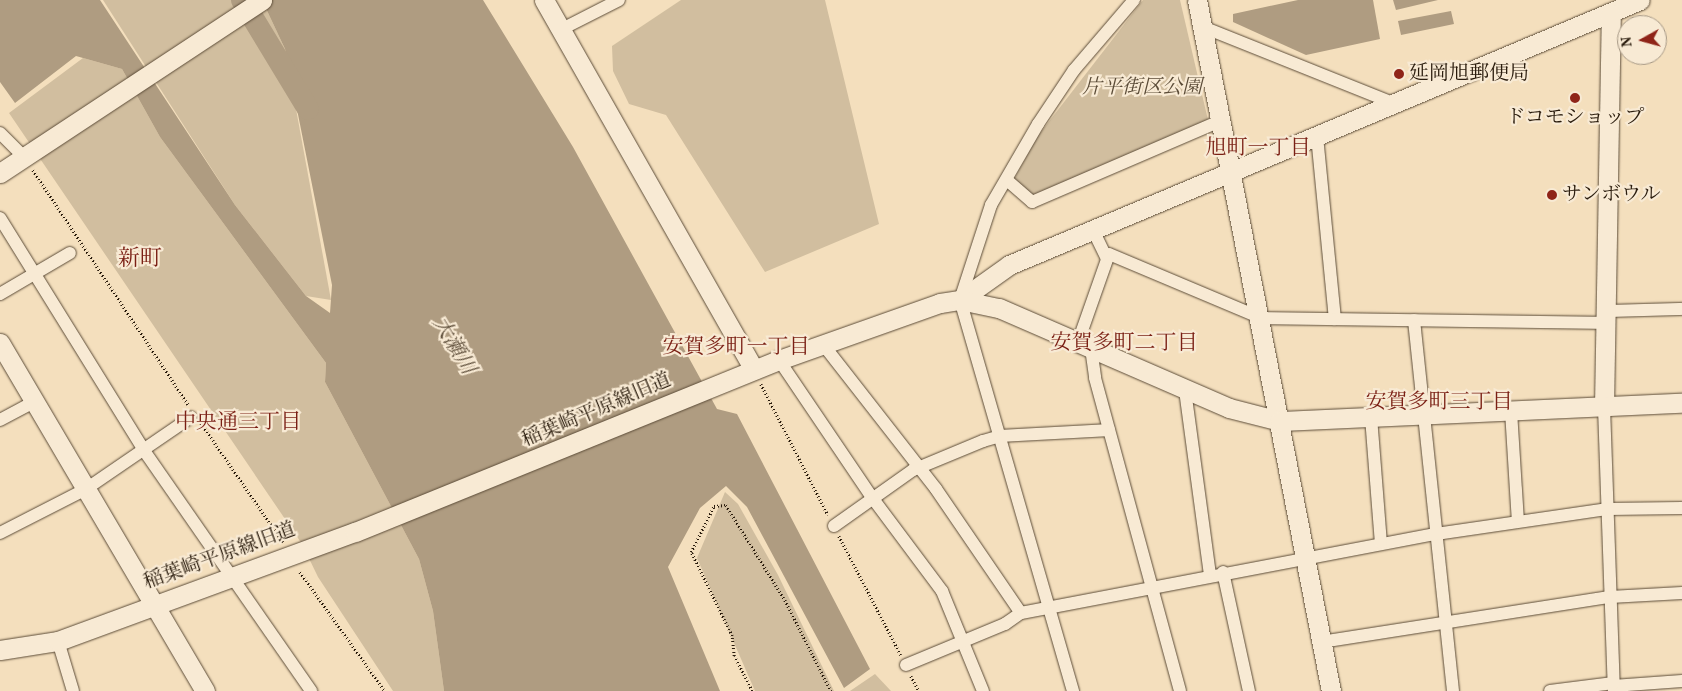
<!DOCTYPE html>
<html>
<head>
<meta charset="utf-8">
<style>
  body { margin:0 }
  #map { position:relative; width:1682px; height:691px; overflow:hidden; background:#f4dfbd; font-family:Vollkorn,"Noto Serif JP",serif }
  div>[style] { position:absolute }
  [style*='--x'] { left:calc(var(--x)*1px); top:calc(var(--y)*1px); width:calc(var(--w)*1px); rotate:calc(var(--a)*1deg) }
  .green>* { inset:0; background:#d1be9f }
  .water>* { inset:0; background:#af9c81 }
  .river>* { height:22px; margin:-11px; padding:0 11px; transform-origin:11px; border-radius:11px; background:#af9c81 }
  .path>* { height:2.5px; margin-top:-1.25px; transform-origin:0; background:repeating-linear-gradient(90deg,#291b0c 0 1px,transparent 0 3.5px) }
  .roads { filter:drop-shadow(0 0 1px #5c4c38) drop-shadow(0 0 1px #5c4c38) }
  .street>* { height:12px; margin:-6px; padding:0 6px; transform-origin:6px; border-radius:6px; background:#f8ead4 }
  .secondary>* { height:19px; margin:-9.5px; padding:0 9.5px; transform-origin:9.5px; border-radius:9.5px; background:#f8ead4 }
  .dots>* { width:14px; height:14px; translate:-50% -50%; box-sizing:border-box; border:2px solid #f8ead4; border-radius:50% }
  span { translate:-50% -50%; white-space:nowrap; text-align:center; line-height:1.15; -webkit-text-stroke:4.5px #f8ead4; paint-order:stroke }
  .poi-label { font-size:20px; color:#291b0c }
  .left { translate:0 -50%; text-align:left }
  .park-label { font-size:20px; color:#5b4c38; font-style:italic }
  .street-label { font-size:20px; color:#291b0c }
  .neighbourhood-label { font-size:21px; color:#7a1f14 }
  .water-label { font-size:21px; color:#5f4f3b; font-style:italic }
  .quarter-label { font-size:22px; color:#7a1f14 }
  .north { position:absolute; left:1617px; top:15px; width:50px; height:50px; box-sizing:border-box; background:#f8ead4; border:1px solid #a59784; border-radius:50%; rotate:263deg; font-size:14px; font-weight:700; line-height:20px; text-align:center; color:#291b0c }
  .north::after { content:''; display:block; margin:auto; width:18px; height:22px; background:#8f2418; clip-path:polygon(50% 0,100% 100%,50% 72%,0 100%) }
</style>
</head>
<body>
<div id="map">
  <div class="green">
    <i style="clip-path:polygon(103px 0,262px 0,285px 49px,331px 300px,306px 296px,235px 205px)"></i>
    <i style="clip-path:polygon(681px 0,825px 0,879px 224px,765px 272px,666px 115px,629px 104px,613px 71px,612px 46px)"></i>
    <i style="clip-path:polygon(1143px 0,1180px 0,1208px 120px,1031px 199px,1013px 181px,1037px 137px)"></i>
    <i style="clip-path:polygon(83px 58px,122px 69px,160px 137px,326px 363px,325px 382px,419px 559px,433px 611px,444px 691px,393px 691px,318px 577px,302px 544px,9px 113px)"></i>
    <i style="clip-path:polygon(725px 492px,738px 504px,778px 575px,834px 691px,755px 691px,697px 558px)"></i>
    <i style="clip-path:polygon(875px 674px,891px 691px,850px 691px)"></i>
  </div>
  <div class="water">
    <i style="clip-path:polygon(0 0,100px 0,235px 205px,306px 296px,330px 313px,332px 285px,285px 49px,262px 0,483px 0,573px 147px,717px 409px,737px 414px,870px 669px,844px 688px,747px 507px,726px 486px,700px 508px,668px 567px,720px 691px,444px 691px,433px 611px,419px 559px,325px 382px,326px 363px,160px 137px,122px 69px,76px 56px,15px 103px,0 82px)"></i>
    <i style="clip-path:polygon(1298px 0,1373px 0,1380px 39px,1306px 55px,1233px 22px,1233px 14px)"></i>
    <i style="clip-path:polygon(1393px 0,1438px 0,1396px 10px)"></i>
    <i style="clip-path:polygon(1451px 11px,1454px 24px,1401px 35px,1398px 21px)"></i>
  </div>
  <div class="river">
    <i style="--x:242;--y:0;--w:127;--a:58.8"></i>
  </div>
  <div class="path">
    <i style="--x:33;--y:170;--w:283;--a:56.5"></i>
    <i style="--x:761;--y:384;--w:147;--a:62.9"></i>
    <i style="--x:201;--y:423;--w:145;--a:55.4"></i>
    <i style="--x:839;--y:536;--w:134;--a:62.5"></i>
    <i style="--x:300;--y:572;--w:146;--a:54.5"></i>
    <i style="--x:911;--y:676;--w:17;--a:62"></i>
    <i style="--x:752;--y:691;--w:39;--a:-117"></i>
    <i style="--x:734;--y:656;--w:20;--a:-96"></i>
    <i style="--x:732;--y:636;--w:93;--a:-116"></i>
    <i style="--x:691;--y:552;--w:51;--a:-63.4"></i>
    <i style="--x:714;--y:506;--w:12;--a:-5"></i>
    <i style="--x:726;--y:505;--w:112;--a:58.2"></i>
    <i style="--x:785;--y:600;--w:102;--a:63.2"></i>
  </div>
  <div class="roads">
    <div class="street">
      <i style="--x:1203;--y:27;--w:208;--a:21.8"></i>
      <i style="--x:560;--y:30;--w:66;--a:-27"></i>
      <i style="--x:0;--y:133;--w:34;--a:45"></i>
      <i style="--x:1317;--y:136;--w:184;--a:84.4"></i>
      <i style="--x:1008;--y:181;--w:32;--a:41"></i>
      <i style="--x:1032;--y:202;--w:207;--a:-23.3"></i>
      <i style="--x:0;--y:218;--w:272;--a:58.2"></i>
      <i style="--x:143;--y:449;--w:295;--a:55.2"></i>
      <i style="--x:1093;--y:230;--w:32;--a:64"></i>
      <i style="--x:0;--y:294;--w:81;--a:-30.4"></i>
      <i style="--x:1606;--y:311;--w:76;--a:-1.5"></i>
      <i style="--x:1414;--y:320;--w:373;--a:84"></i>
      <i style="--x:1078;--y:342;--w:93;--a:-70.6"></i>
      <i style="--x:1109;--y:254;--w:165;--a:22.8"></i>
      <i style="--x:1261;--y:318;--w:345;--a:0.8"></i>
      <i style="--x:822;--y:343;--w:185;--a:52"></i>
      <i style="--x:936;--y:489;--w:150;--a:55.6"></i>
      <i style="--x:1021;--y:613;--w:422;--a:-10.8"></i>
      <i style="--x:1436;--y:534;--w:174;--a:-8.3"></i>
      <i style="--x:1608;--y:509;--w:74;--a:-0.8"></i>
      <i style="--x:1091;--y:348;--w:30;--a:82"></i>
      <i style="--x:1095;--y:378;--w:324;--a:74.8"></i>
      <i style="--x:779;--y:360;--w:164;--a:55.9"></i>
      <i style="--x:871;--y:496;--w:119;--a:53.2"></i>
      <i style="--x:942;--y:591;--w:108;--a:67.7"></i>
      <i style="--x:1185;--y:390;--w:186;--a:82.3"></i>
      <i style="--x:1604;--y:407;--w:284;--a:88"></i>
      <i style="--x:1511;--y:411;--w:110;--a:86.4"></i>
      <i style="--x:1371;--y:417;--w:126;--a:85.5"></i>
      <i style="--x:0;--y:420;--w:38;--a:-28"></i>
      <i style="--x:834;--y:526;--w:97;--a:-35.3"></i>
      <i style="--x:913;--y:470;--w:76;--a:-22.5"></i>
      <i style="--x:983;--y:441;--w:19;--a:-16"></i>
      <i style="--x:1001;--y:436;--w:108;--a:-3.2"></i>
      <i style="--x:0;--y:533;--w:97;--a:-27.1"></i>
      <i style="--x:86;--y:489;--w:127;--a:-34.4"></i>
      <i style="--x:1223;--y:572;--w:122;--a:77.7"></i>
      <i style="--x:58;--y:641;--w:52;--a:73.3"></i>
      <i style="--x:1321;--y:642;--w:292;--a:-8.9"></i>
      <i style="--x:1610;--y:597;--w:72;--a:-3.2"></i>
      <i style="--x:906;--y:665;--w:107;--a:-22.5"></i>
      <i style="--x:1005;--y:624;--w:19;--a:-35"></i>
      <i style="--x:1613;--y:686;--w:69;--a:-4.1"></i>
      <i style="--x:1073;--y:691;--w:407;--a:-106.1"></i>
      <i style="--x:960;--y:300;--w:100;--a:-71.9"></i>
      <i style="--x:991;--y:205;--w:94;--a:-59.9"></i>
      <i style="--x:1038;--y:124;--w:65;--a:-56.3"></i>
      <i style="--x:1074;--y:70;--w:92;--a:-49.4"></i>
      <i style="--x:1550;--y:691;--w:64;--a:-7.2"></i>
    </div>
    <div class="secondary">
      <i style="--x:544;--y:0;--w:425;--a:60.4"></i>
      <i style="--x:1197;--y:0;--w:704;--a:79.03"></i>
      <i style="--x:0;--y:173;--w:314;--a:-33.4"></i>
      <i style="--x:960;--y:300;--w:60;--a:-35.5"></i>
      <i style="--x:1009;--y:265;--w:684;--a:-22.78"></i>
      <i style="--x:0;--y:343;--w:404;--a:59.5"></i>
      <i style="--x:1604;--y:407;--w:393;--a:-89"></i>
      <i style="--x:0;--y:650;--w:59;--a:-8.8"></i>
      <i style="--x:58;--y:641;--w:316;--a:-20.2"></i>
      <i style="--x:355;--y:532;--w:458;--a:-22.1"></i>
      <i style="--x:779;--y:360;--w:171;--a:-19.5"></i>
      <i style="--x:940;--y:303;--w:20;--a:-9"></i>
      <i style="--x:960;--y:300;--w:40;--a:12"></i>
      <i style="--x:999;--y:308;--w:251;--a:23.5"></i>
      <i style="--x:1229;--y:408;--w:53;--a:14.3"></i>
      <i style="--x:1280;--y:421;--w:402;--a:-2.6"></i>
    </div>
  </div>
  <div class="dots">
    <i style="left:1399px;top:74px;background:#8f2418"></i>
    <i style="left:1575px;top:98px;background:#8f2418"></i>
    <i style="left:1552px;top:195px;background:#8f2418"></i>
  </div>
  <div class="poi-label">
    <span class="left" style="left:1409px;top:74px">延岡旭郵便局</span>
    <span style="left:1575px;top:118px">ドコモショップ</span>
    <span class="left" style="left:1562px;top:195px">サンボウル</span>
  </div>
  <div class="park-label">
    <span style="left:1142px;top:88px">片平街区公園</span>
  </div>
  <div class="street-label">
    <span style="left:597px;top:411px;rotate:-23deg">稲葉崎平原線旧道</span>
    <span style="left:220px;top:557px;rotate:-20deg">稲葉崎平原線旧道</span>
  </div>
  <div class="neighbourhood-label">
    <span style="left:1258px;top:149px">旭町一丁目</span>
    <span style="left:1124px;top:344px">安賀多町二丁目</span>
    <span style="left:736px;top:348px">安賀多町一丁目</span>
    <span style="left:1439px;top:403px">安賀多町三丁目</span>
    <span style="left:238px;top:423px">中央通三丁目</span>
  </div>
  <div class="water-label">
    <span style="left:453px;top:346px;rotate:59deg">大瀬川</span>
  </div>
  <div class="quarter-label">
    <span style="left:140px;top:260px">新町</span>
  </div>
  <div class="north">N</div>
</div>
</body>
</html>
